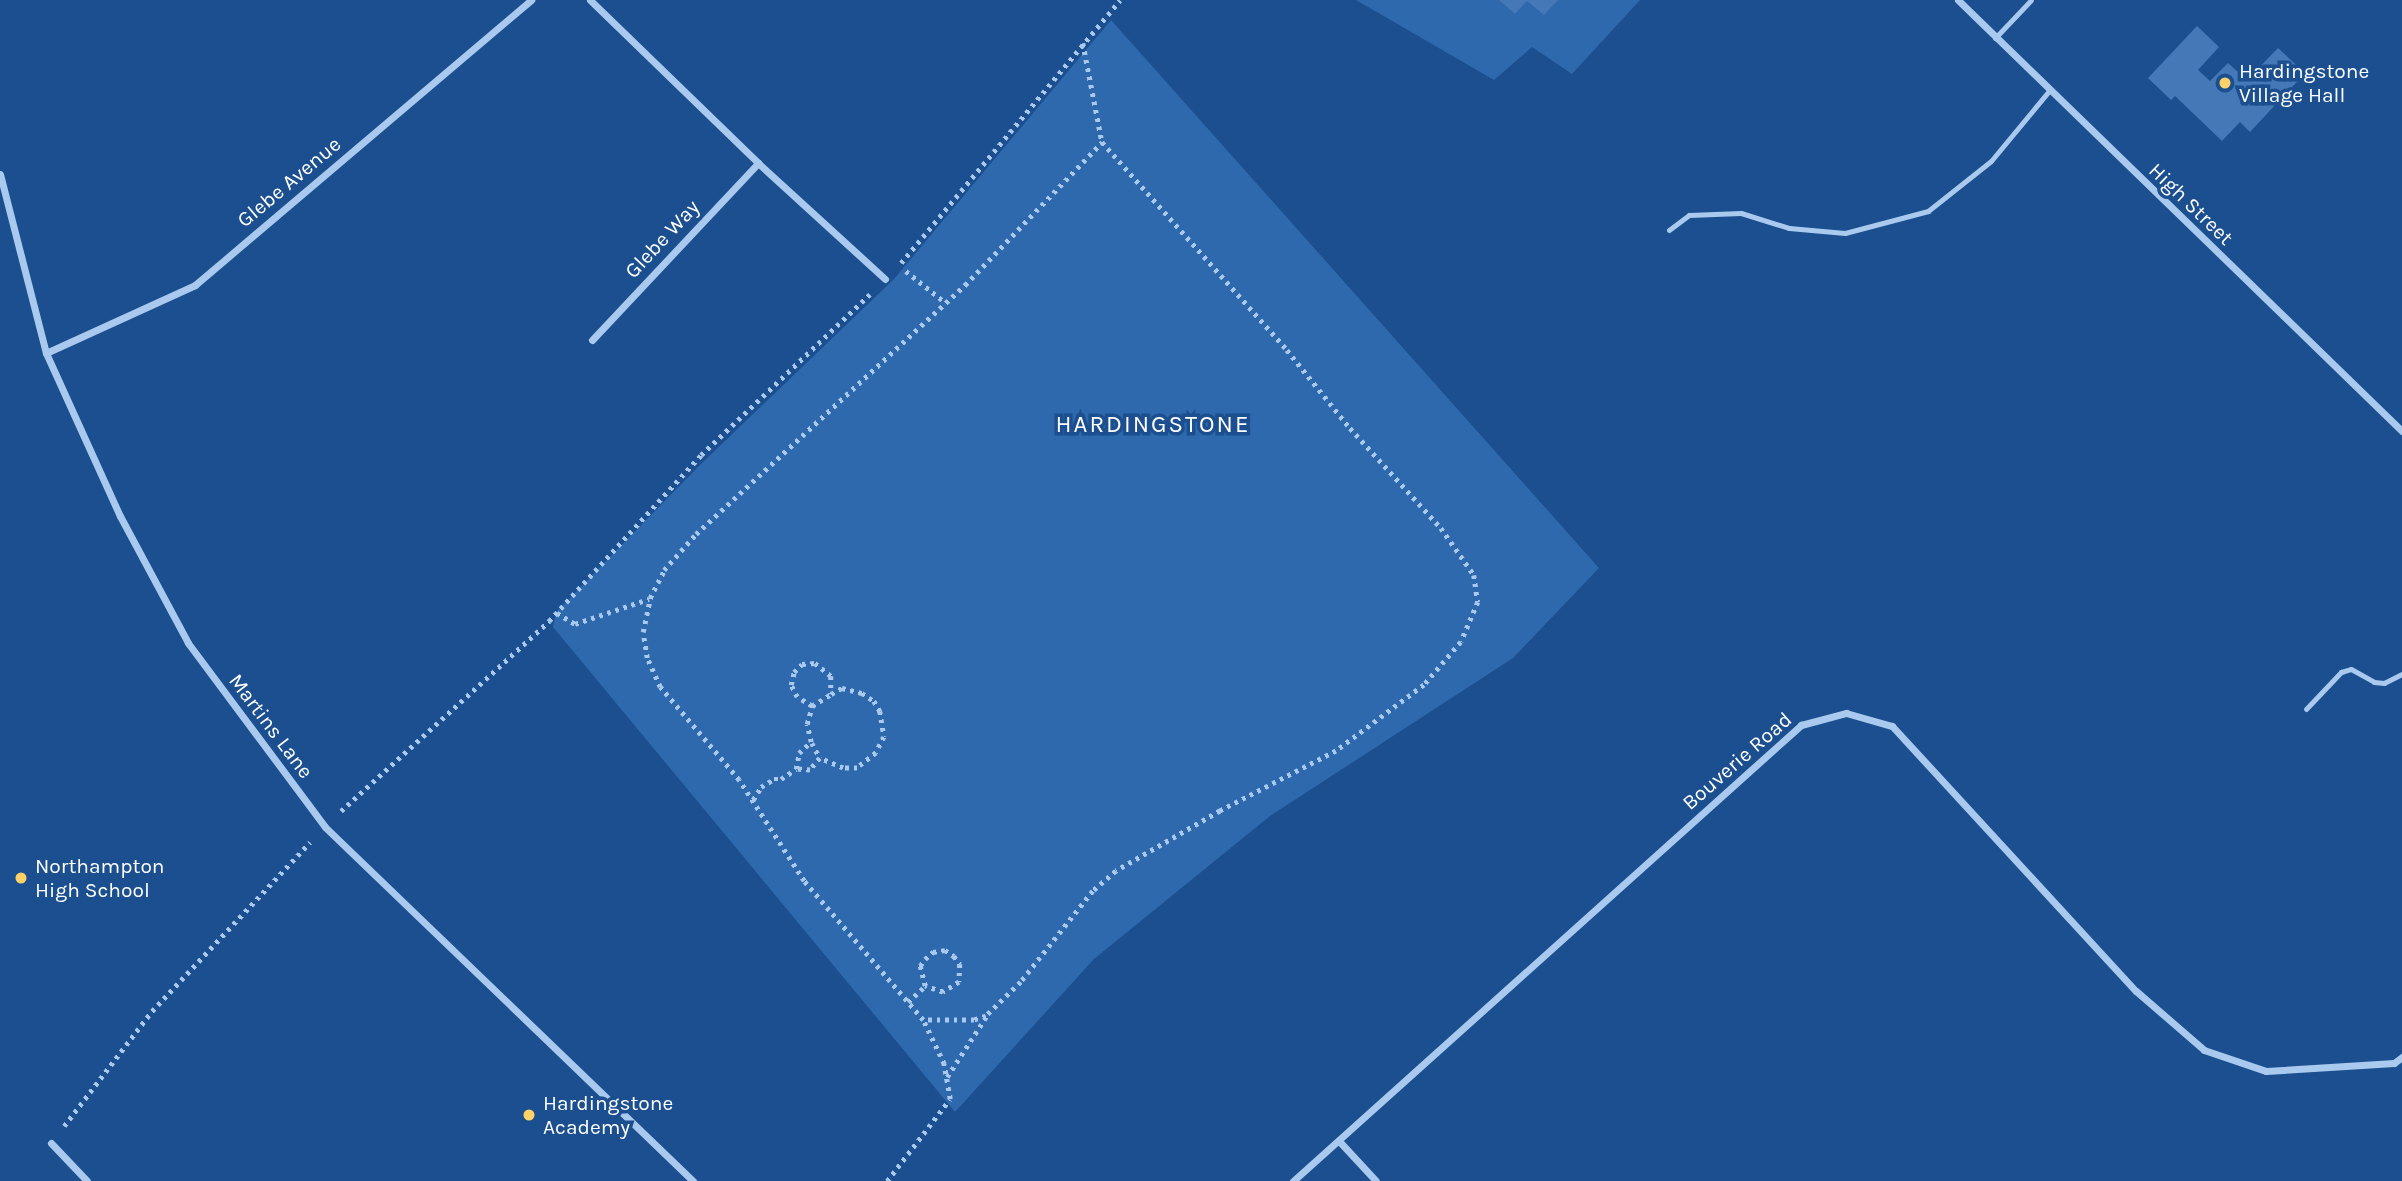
<!DOCTYPE html>
<html>
<head>
<meta charset="utf-8">
<style>
  body { margin:0 }
  #map { position:relative; width:2402px; height:1181px; overflow:hidden; background:#1b4f8f; font-family:Karla,sans-serif }
  div>[style] { position:absolute }
  [style*='--x'] { left:calc(var(--x)*1px); top:calc(var(--y)*1px); width:calc(var(--w)*1px); rotate:calc(var(--a)*1deg) }
  .green>* { inset:0; background:#2e69ad }
  .building>* { inset:0; background:#4478b7 }
  .path>* { height:4.5px; margin-top:-2.25px; transform-origin:0; background:repeating-linear-gradient(90deg,#a9c9ee 0 3.5px,transparent 0 8.5px) }
  .lane>* { height:5px; margin:-2.5px; padding:0 2.5px; transform-origin:2.5px; border-radius:2.5px; background:#a9c9ee }
  .street>* { height:7px; margin:-3.5px; padding:0 3.5px; transform-origin:3.5px; border-radius:3.5px; background:#a9c9ee }
  .dots>* { width:19px; height:19px; translate:-50% -50%; box-sizing:border-box; border:4px solid #1b4f8f; border-radius:50% }
  span { translate:-50% -50%; white-space:nowrap; text-align:center; line-height:1.15; -webkit-text-stroke:7px #1b4f8f; paint-order:stroke }
  .poi-label { font-size:21px; color:#fff }
  .left { translate:0 -50%; text-align:left }
  .street-label { font-size:21px; color:#fff }
  .quarter-label { font-size:24px; color:#fff; letter-spacing:2px }
</style>
</head>
<body>
<div id="map">
  <div class="green">
    <i style="clip-path:polygon(1356px 0,1640px 0,1572px 74px,1532px 47px,1494px 80px)"></i>
    <i style="clip-path:polygon(1111px 20px,1599px 568px,1513px 658px,1270px 816px,1094px 959px,955px 1112px,553px 627px,556px 612px,701px 464px,894px 279px)"></i>
  </div>
  <div class="building">
    <i style="clip-path:polygon(1499px 0,1558px 0,1544px 15px,1527px 1px,1515px 14px)"></i>
    <i style="clip-path:polygon(2197px 26px,2219px 47px,2198px 70px,2210px 81px,2228px 63px,2247px 80px,2278px 48px,2305px 73px,2250px 132px,2240px 122px,2222px 141px,2175px 96px,2171px 100px,2148px 78px)"></i>
  </div>
  <div class="path">
    <i style="--x:1083;--y:43;--w:101;--a:79.1"></i>
    <i style="--x:1102;--y:142;--w:278;--a:48.3"></i>
    <i style="--x:1287;--y:350;--w:100;--a:51.1"></i>
    <i style="--x:1350;--y:428;--w:135;--a:47.7"></i>
    <i style="--x:1441;--y:528;--w:57;--a:54.9"></i>
    <i style="--x:1474;--y:575;--w:27;--a:82"></i>
    <i style="--x:1478;--y:602;--w:43;--a:113"></i>
    <i style="--x:1461;--y:642;--w:57;--a:130.7"></i>
    <i style="--x:1424;--y:685;--w:110;--a:143.1"></i>
    <i style="--x:1336;--y:751;--w:131;--a:152.7"></i>
    <i style="--x:1220;--y:811;--w:120;--a:150"></i>
    <i style="--x:1116;--y:871;--w:30;--a:139"></i>
    <i style="--x:1093;--y:891;--w:116;--a:128.4"></i>
    <i style="--x:1021;--y:982;--w:49;--a:135.8"></i>
    <i style="--x:986;--y:1016;--w:13;--a:162"></i>
    <i style="--x:974;--y:1020;--w:51;--a:180"></i>
    <i style="--x:923;--y:1020;--w:183;--a:-130.6"></i>
    <i style="--x:804;--y:881;--w:120;--a:-122.8"></i>
    <i style="--x:739;--y:780;--w:122;--a:-130.3"></i>
    <i style="--x:660;--y:687;--w:32;--a:-114"></i>
    <i style="--x:647;--y:658;--w:26;--a:-99"></i>
    <i style="--x:643;--y:632;--w:35;--a:-78"></i>
    <i style="--x:650;--y:598;--w:31;--a:-63"></i>
    <i style="--x:664;--y:570;--w:48;--a:-48.4"></i>
    <i style="--x:696;--y:534;--w:367;--a:-42.8"></i>
    <i style="--x:965;--y:285;--w:198;--a:-46.2"></i>
    <i style="--x:901;--y:263;--w:342;--a:-50.2"></i>
    <i style="--x:906;--y:271;--w:51;--a:38.7"></i>
    <i style="--x:557;--y:613;--w:21;--a:31"></i>
    <i style="--x:575;--y:624;--w:78;--a:-18.7"></i>
    <i style="--x:812;--y:706;--w:22;--a:-32"></i>
    <i style="--x:812;--y:743;--w:17;--a:62"></i>
    <i style="--x:753;--y:800;--w:15;--a:-58"></i>
    <i style="--x:761;--y:787;--w:15;--a:-32"></i>
    <i style="--x:774;--y:779;--w:7;--a:0"></i>
    <i style="--x:781;--y:779;--w:18;--a:-34"></i>
    <i style="--x:796;--y:769;--w:16;--a:-79"></i>
    <i style="--x:799;--y:753;--w:16;--a:-43"></i>
    <i style="--x:811;--y:742;--w:18;--a:-103"></i>
    <i style="--x:807;--y:724;--w:19;--a:-74"></i>
    <i style="--x:812;--y:706;--w:17;--a:-149"></i>
    <i style="--x:797;--y:697;--w:13;--a:-117"></i>
    <i style="--x:791;--y:685;--w:13;--a:-77"></i>
    <i style="--x:794;--y:672;--w:11;--a:-45"></i>
    <i style="--x:802;--y:664;--w:13;--a:-4"></i>
    <i style="--x:815;--y:663;--w:21;--a:39"></i>
    <i style="--x:831;--y:676;--w:18;--a:90"></i>
    <i style="--x:831;--y:694;--w:13;--a:-29"></i>
    <i style="--x:842;--y:688;--w:21;--a:14"></i>
    <i style="--x:862;--y:693;--w:14;--a:34"></i>
    <i style="--x:874;--y:701;--w:12;--a:59"></i>
    <i style="--x:880;--y:711;--w:26;--a:81"></i>
    <i style="--x:884;--y:737;--w:18;--a:117"></i>
    <i style="--x:876;--y:753;--w:24;--a:142"></i>
    <i style="--x:857;--y:768;--w:14;--a:180"></i>
    <i style="--x:843;--y:768;--w:25;--a:-157"></i>
    <i style="--x:820;--y:758;--w:16;--a:130"></i>
    <i style="--x:810;--y:770;--w:14;--a:-176"></i>
    <i style="--x:341;--y:811;--w:282;--a:-42.4"></i>
    <i style="--x:549;--y:621;--w:225;--a:-47.5"></i>
    <i style="--x:701;--y:455;--w:233;--a:-43.6"></i>
    <i style="--x:908;--y:1002;--w:23;--a:-43"></i>
    <i style="--x:925;--y:986;--w:21;--a:-104"></i>
    <i style="--x:920;--y:966;--w:9;--a:-54"></i>
    <i style="--x:925;--y:959;--w:11;--a:-41"></i>
    <i style="--x:933;--y:952;--w:12;--a:-9"></i>
    <i style="--x:945;--y:950;--w:11;--a:34"></i>
    <i style="--x:954;--y:956;--w:10;--a:53"></i>
    <i style="--x:960;--y:964;--w:18;--a:93"></i>
    <i style="--x:959;--y:982;--w:19;--a:148"></i>
    <i style="--x:943;--y:992;--w:19;--a:-162"></i>
    <i style="--x:947;--y:1077;--w:72;--a:-57"></i>
    <i style="--x:64;--y:1126;--w:145;--a:-52.6"></i>
    <i style="--x:152;--y:1011;--w:231;--a:-46.9"></i>
    <i style="--x:887;--y:1181;--w:103;--a:-52.5"></i>
    <i style="--x:950;--y:1099;--w:36;--a:-100"></i>
    <i style="--x:944;--y:1064;--w:49;--a:-115.5"></i>
  </div>
  <div class="lane">
    <i style="--x:1995;--y:38;--w:52;--a:-46.5"></i>
    <i style="--x:1669;--y:230;--w:25;--a:-37"></i>
    <i style="--x:1689;--y:215;--w:52;--a:-2.2"></i>
    <i style="--x:1741;--y:213;--w:50;--a:17.4"></i>
    <i style="--x:1789;--y:228;--w:56;--a:5.1"></i>
    <i style="--x:1845;--y:233;--w:86;--a:-14.8"></i>
    <i style="--x:1928;--y:211;--w:80;--a:-38.4"></i>
    <i style="--x:1991;--y:161;--w:91;--a:-50.4"></i>
    <i style="--x:2306;--y:709;--w:51;--a:-46.6"></i>
    <i style="--x:2341;--y:672;--w:10;--a:-17"></i>
    <i style="--x:2351;--y:669;--w:26;--a:29"></i>
    <i style="--x:2374;--y:682;--w:10;--a:6"></i>
    <i style="--x:2384;--y:683;--w:20;--a:-27"></i>
  </div>
  <div class="street">
    <i style="--x:590;--y:0;--w:234;--a:44.1"></i>
    <i style="--x:758;--y:163;--w:172;--a:42.4"></i>
    <i style="--x:1958;--y:0;--w:619;--a:44.15"></i>
    <i style="--x:0;--y:174;--w:185;--a:75.6"></i>
    <i style="--x:46;--y:353;--w:179;--a:65.6"></i>
    <i style="--x:120;--y:516;--w:144;--a:61.8"></i>
    <i style="--x:188;--y:643;--w:229;--a:53.3"></i>
    <i style="--x:325;--y:827;--w:511;--a:43.89"></i>
    <i style="--x:592;--y:340;--w:243;--a:-46.8"></i>
    <i style="--x:46;--y:353;--w:164;--a:-24.5"></i>
    <i style="--x:195;--y:285;--w:441;--a:-40.3"></i>
    <i style="--x:1339;--y:1141;--w:54;--a:47.2"></i>
    <i style="--x:51;--y:1143;--w:52;--a:46.5"></i>
    <i style="--x:1293;--y:1181;--w:683;--a:-41.91"></i>
    <i style="--x:1801;--y:725;--w:47;--a:-14.9"></i>
    <i style="--x:1846;--y:713;--w:48;--a:15.8"></i>
    <i style="--x:1892;--y:726;--w:360;--a:47.4"></i>
    <i style="--x:2136;--y:991;--w:90;--a:40.9"></i>
    <i style="--x:2204;--y:1050;--w:65;--a:18.7"></i>
    <i style="--x:2266;--y:1071;--w:128;--a:-3.6"></i>
    <i style="--x:2394;--y:1063;--w:10;--a:-37"></i>
  </div>
  <div class="dots">
    <i style="left:2225px;top:83px;background:#ffd166"></i>
    <i style="left:21px;top:878px;background:#ffd166"></i>
    <i style="left:529px;top:1115px;background:#ffd166"></i>
  </div>
  <div class="poi-label">
    <span class="left" style="left:2239px;top:83px">Hardingstone<br>Village Hall</span>
    <span class="left" style="left:35px;top:878px">Northampton<br>High School</span>
    <span class="left" style="left:543px;top:1115px">Hardingstone<br>Academy</span>
  </div>
  <div class="street-label">
    <span style="left:289px;top:182px;rotate:-40deg">Glebe Avenue</span>
    <span style="left:2191px;top:204px;rotate:44deg">High Street</span>
    <span style="left:662px;top:239px;rotate:-47deg">Glebe Way</span>
    <span style="left:271px;top:726px;rotate:53deg">Martins Lane</span>
    <span style="left:1737px;top:761px;rotate:-41deg">Bouverie Road</span>
  </div>
  <div class="quarter-label">
    <span style="left:1153px;top:425px">HARDINGSTONE</span>
  </div>
</div>
</body>
</html>
